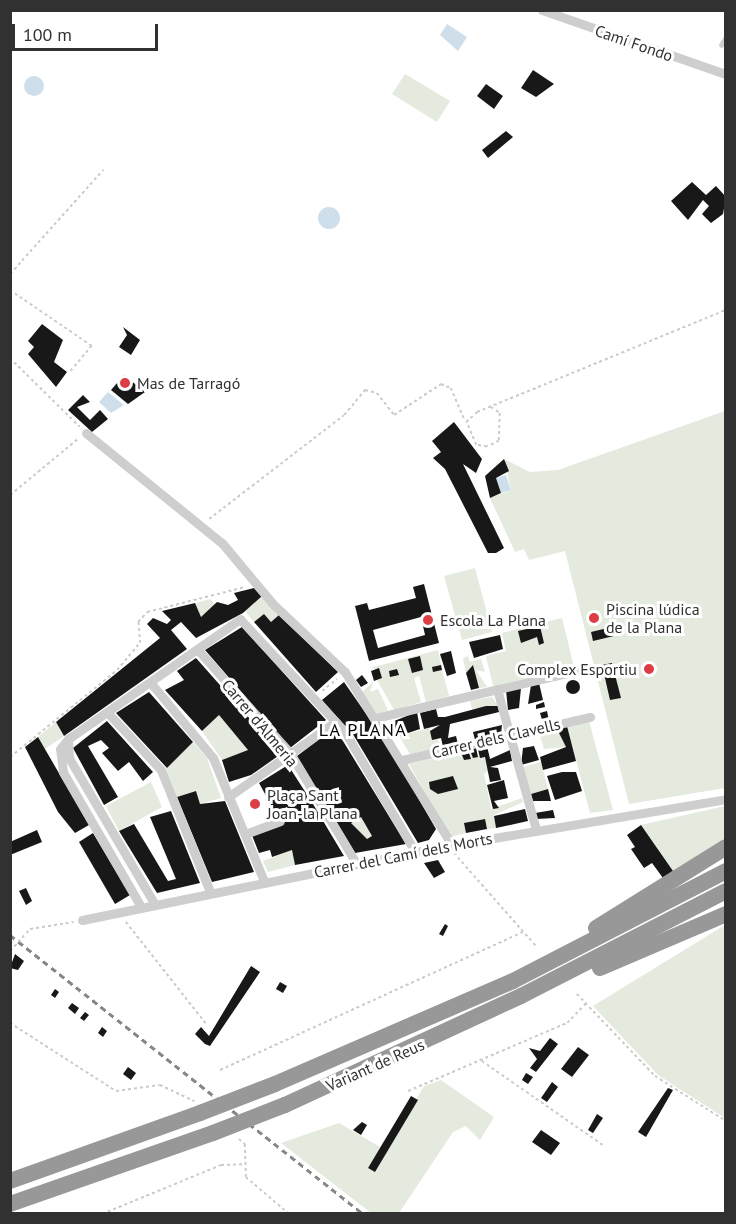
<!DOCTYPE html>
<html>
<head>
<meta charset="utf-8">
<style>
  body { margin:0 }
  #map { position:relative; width:736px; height:1224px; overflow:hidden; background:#fff; font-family:"PT Sans",sans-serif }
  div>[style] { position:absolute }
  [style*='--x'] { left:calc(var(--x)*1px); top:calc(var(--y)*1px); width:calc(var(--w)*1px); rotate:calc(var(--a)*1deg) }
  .green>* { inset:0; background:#e4eadd }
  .water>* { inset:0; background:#cedfeb }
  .round { border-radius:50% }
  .building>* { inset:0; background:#181818 }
  .path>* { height:1.5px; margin-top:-0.75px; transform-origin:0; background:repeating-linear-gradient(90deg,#cbcbcb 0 3px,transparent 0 6px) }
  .lane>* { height:4.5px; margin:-2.25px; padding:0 2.25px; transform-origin:2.25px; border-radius:2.25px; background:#cecece }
  .street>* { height:9px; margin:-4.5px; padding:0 4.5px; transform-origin:4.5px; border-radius:4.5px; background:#cecece }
  .highway>* { height:16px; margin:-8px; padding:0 8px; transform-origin:8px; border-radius:8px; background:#989898 }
  .rail>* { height:3px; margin-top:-1.5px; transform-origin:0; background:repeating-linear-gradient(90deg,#868686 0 6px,transparent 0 10.5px) }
  .path-bridge>* { height:1.5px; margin-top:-0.75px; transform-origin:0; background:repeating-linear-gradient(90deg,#cbcbcb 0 3px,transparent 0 6px) }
  .highway-bridge>* { height:16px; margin:-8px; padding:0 8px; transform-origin:8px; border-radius:8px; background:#989898 }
  .dots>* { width:16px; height:16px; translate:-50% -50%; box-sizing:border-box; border:3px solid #fff; border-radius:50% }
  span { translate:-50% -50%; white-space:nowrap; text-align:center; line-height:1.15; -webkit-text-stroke:6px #fff; paint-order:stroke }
  .street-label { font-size:16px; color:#313131 }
  .poi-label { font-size:16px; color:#313131 }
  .left { translate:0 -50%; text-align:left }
  .right { translate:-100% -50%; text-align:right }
  .neighbourhood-label { font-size:18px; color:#000; letter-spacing:1.5px }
  .frame { position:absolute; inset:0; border:12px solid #313131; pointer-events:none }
  .scale { position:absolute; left:12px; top:24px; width:146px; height:27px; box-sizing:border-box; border:3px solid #313131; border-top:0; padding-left:8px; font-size:18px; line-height:21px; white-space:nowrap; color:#313131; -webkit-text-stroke:4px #fff; paint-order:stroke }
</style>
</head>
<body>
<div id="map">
  <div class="green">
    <i style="clip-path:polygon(405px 74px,450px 101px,437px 122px,392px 94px)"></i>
    <i style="clip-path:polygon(725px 411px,725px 788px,629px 804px,565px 551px,529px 560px,524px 549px,515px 552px,490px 498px,511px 490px,504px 459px,530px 472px,558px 470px)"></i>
    <i style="clip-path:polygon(475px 568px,492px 632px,462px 640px,444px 576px)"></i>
    <i style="clip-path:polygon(262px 596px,279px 615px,271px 622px,264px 614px,254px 622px,245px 611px)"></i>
    <i style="clip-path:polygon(211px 599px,216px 608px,201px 617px,195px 603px)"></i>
    <i style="clip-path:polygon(562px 618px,574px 667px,493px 686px,486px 656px,506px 651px,502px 633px)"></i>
    <i style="clip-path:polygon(438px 650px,441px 665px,433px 672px,442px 670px,449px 696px,426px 702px,419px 676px,414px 678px,421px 702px,394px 710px,377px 680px,381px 678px,379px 669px,370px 668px)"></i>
    <i style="clip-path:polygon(468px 656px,470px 662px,481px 659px,485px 672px,476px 670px,487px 687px,479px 688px,473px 665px,466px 673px,463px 658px)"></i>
    <i style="clip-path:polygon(374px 681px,370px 692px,378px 689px,388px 710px,376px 714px,361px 693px)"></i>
    <i style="clip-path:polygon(492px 697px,498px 706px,472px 709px,470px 701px)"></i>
    <i style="clip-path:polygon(219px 715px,248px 750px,222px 760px,202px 731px)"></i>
    <i style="clip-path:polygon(589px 721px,613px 810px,590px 813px,567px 726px)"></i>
    <i style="clip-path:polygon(56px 722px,64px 736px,45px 749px,38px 737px)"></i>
    <i style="clip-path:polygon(429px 728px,443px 747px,410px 754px,399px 736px)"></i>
    <i style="clip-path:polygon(557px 729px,566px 747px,544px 749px,539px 733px)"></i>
    <i style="clip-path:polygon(193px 742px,207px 758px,221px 798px,200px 804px,196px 791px,177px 797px,166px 769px)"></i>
    <i style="clip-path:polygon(478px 749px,492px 769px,484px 774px,491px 809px,522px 798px,523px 802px,494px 815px,496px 828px,487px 829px,484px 819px,465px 823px,466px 833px,450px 837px,409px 764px,470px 750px,478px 757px)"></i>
    <i style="clip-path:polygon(541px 762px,548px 789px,530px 794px,523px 767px)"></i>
    <i style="clip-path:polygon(151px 782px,162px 807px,119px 831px,106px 806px)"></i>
    <i style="clip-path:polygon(725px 806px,725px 840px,673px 871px,641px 825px)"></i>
    <i style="clip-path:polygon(361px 817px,372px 836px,367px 839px,351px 823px)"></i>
    <i style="clip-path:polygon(292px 850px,295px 865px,268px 872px,263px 861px)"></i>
    <i style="clip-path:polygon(725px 925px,725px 1118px,658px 1075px,593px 1006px)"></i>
    <i style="clip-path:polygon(441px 1080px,494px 1117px,480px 1140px,466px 1126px,453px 1132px,399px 1213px,371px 1213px,281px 1143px,339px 1123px,380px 1147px,368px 1168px,375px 1172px,424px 1086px)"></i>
  </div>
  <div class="water">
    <i style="clip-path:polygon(447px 24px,467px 37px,458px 51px,440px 35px)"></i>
    <i class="round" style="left:24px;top:76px;width:20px;height:20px"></i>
    <i class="round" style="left:318px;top:207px;width:22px;height:22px"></i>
    <i style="clip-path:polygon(108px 392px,124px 405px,111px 413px,99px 402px)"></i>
    <i style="clip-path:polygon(506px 475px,511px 490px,501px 493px,496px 478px)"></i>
    <i class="round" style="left:587px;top:611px;width:14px;height:14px"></i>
  </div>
  <div class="building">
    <i style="clip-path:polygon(533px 70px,554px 84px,536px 97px,521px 88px)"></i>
    <i style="clip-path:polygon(486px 84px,503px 96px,494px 109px,477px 96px)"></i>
    <i style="clip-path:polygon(506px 131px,513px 137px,488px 158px,482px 150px)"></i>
    <i style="clip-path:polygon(692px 182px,706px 195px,716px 186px,726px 197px,723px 214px,711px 223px,702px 214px,709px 206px,703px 200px,688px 220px,671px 201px)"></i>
    <i style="clip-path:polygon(42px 324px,63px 340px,54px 362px,67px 372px,56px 387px,28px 354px,34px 347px,28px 341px)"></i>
    <i style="clip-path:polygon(123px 327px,140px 340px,131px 355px,119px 347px,127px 335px)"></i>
    <i style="clip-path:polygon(124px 375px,145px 392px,128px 404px,111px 390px)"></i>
    <i style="clip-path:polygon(83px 395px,90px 402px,77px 407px,90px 420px,100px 410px,108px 419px,92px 432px,68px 410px)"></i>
    <i style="clip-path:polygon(454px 422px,482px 459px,476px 473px,463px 464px,504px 548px,496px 553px,488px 553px,445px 469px,433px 458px,441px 452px,432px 441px)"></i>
    <i style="clip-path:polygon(504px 459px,509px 471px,496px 478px,501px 493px,490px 498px,485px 476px)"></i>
    <i style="clip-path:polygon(evenodd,424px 584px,439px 643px,369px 661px,355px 606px,367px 603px,369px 610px,416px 598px,413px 587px,424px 584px,421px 617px,425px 635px,378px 648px,373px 630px,421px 617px)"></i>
    <i style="clip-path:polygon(254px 588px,262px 596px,243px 613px,196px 638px,181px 622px,171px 630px,187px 649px,64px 736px,56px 722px,160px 638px,147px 624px,153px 618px,167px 624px,171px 620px,162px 611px,195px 603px,201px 617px,217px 602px,228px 605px,238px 600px,234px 593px)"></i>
    <i style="clip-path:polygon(264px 614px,271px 622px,279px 615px,338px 672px,316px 692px,254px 622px)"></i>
    <i style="clip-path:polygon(540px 626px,544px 643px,539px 645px,537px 637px,521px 643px,518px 631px)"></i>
    <i style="clip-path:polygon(616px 626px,618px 635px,593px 641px,591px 632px)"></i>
    <i style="clip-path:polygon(242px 627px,326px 720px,290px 748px,205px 650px)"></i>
    <i style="clip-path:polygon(500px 635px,503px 649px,474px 658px,469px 642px)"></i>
    <i style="clip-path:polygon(451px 651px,456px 673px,447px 676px,440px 654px)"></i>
    <i style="clip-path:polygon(420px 656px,423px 670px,412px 673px,408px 659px)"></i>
    <i style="clip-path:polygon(196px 658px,281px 754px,251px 775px,229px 782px,222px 760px,248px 750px,219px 715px,202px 731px,165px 690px,184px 680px,177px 671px)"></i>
    <i style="clip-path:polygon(612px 663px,621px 698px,610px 700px,602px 665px)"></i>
    <i style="clip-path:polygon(441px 665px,442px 670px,433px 672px,432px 667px)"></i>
    <i style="clip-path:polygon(473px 665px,479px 688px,471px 690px,466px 673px)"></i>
    <i style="clip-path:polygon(379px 668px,382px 678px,374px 681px,371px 671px)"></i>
    <i style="clip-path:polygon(397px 669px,399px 675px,390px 677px,389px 671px)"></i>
    <i style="clip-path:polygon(362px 675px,368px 683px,361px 687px,356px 680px)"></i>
    <i class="round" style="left:566px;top:680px;width:14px;height:14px"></i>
    <i style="clip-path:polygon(344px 682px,387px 744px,436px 829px,429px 840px,418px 843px,354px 736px,322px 700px)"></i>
    <i style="clip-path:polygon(539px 683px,543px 700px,528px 704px,531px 685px)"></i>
    <i style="clip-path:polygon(521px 688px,519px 708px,508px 710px,506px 690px)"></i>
    <i style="clip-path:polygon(149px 692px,193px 742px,167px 768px,116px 713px)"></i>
    <i style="clip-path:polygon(544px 702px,545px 707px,536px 709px,536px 705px)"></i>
    <i style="clip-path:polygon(486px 706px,498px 706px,499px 712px,450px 724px,448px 738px,456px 736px,458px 744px,443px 747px,441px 738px,432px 740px,430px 731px,440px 725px,424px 729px,420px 713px,436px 709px,438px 717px,445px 717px)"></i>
    <i style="clip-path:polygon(547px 711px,549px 721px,543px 723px,540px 713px)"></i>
    <i style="clip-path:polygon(417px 712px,420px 729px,399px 736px,389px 723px)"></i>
    <i style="clip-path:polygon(107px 721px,153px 772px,143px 781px,129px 762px,118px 771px,102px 753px,109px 748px,101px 740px,88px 746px,118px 797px,104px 805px,73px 748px)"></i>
    <i style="clip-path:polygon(502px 725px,501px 734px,475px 740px,473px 732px)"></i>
    <i style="clip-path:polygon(567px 726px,576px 761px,543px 770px,540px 757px,566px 747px,557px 729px)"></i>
    <i style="clip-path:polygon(evenodd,333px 729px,343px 741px,406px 844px,355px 853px,297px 756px,333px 729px,361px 817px,372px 836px,367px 839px,351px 823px,361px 817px)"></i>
    <i style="clip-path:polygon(38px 737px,89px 825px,75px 833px,58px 812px,25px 747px)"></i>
    <i style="clip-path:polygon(487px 746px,490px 759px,510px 750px,512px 761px,490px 767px,498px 768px,501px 780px,490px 782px,485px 757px,480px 758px,478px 749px)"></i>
    <i style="clip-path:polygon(534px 746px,539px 760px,521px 765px,523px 748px)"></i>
    <i style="clip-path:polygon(476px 748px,478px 757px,473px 758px,470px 750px)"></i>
    <i style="clip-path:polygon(469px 753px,471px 759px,464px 760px,462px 755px)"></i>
    <i style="clip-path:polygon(288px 765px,313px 804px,344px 856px,295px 865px,292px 850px,272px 857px,270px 850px,259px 853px,251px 833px,293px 817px,287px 807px,275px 812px,259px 783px)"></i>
    <i style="clip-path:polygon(562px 772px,576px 772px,582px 791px,555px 800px,547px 776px)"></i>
    <i style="clip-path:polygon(453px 776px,458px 789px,438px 794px,430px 789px,429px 782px)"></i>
    <i style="clip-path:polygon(504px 780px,508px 798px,494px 801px,499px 808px,493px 809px,487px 785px)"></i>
    <i style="clip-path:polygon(548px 789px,551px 801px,533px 801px,531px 794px)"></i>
    <i style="clip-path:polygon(196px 791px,200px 804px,225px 801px,254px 872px,212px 882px,177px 797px)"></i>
    <i style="clip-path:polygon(525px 809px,528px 821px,496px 828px,494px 816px)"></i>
    <i style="clip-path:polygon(553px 810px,555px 818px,536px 819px,535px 813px)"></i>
    <i style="clip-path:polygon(171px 811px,200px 883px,157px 893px,119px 831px,134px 824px,168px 881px,176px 879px,150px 817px)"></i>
    <i style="clip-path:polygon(485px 819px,487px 829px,466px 833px,464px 823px)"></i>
    <i style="clip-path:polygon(641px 825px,673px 871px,663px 878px,652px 863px,644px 868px,631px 849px,635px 847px,627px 835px)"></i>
    <i style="clip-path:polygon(37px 830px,42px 842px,10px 855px,10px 842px)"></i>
    <i style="clip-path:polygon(93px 833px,130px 895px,115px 904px,79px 842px)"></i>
    <i style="clip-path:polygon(438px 860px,445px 872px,434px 878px,424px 863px)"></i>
    <i style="clip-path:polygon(26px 888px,32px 901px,26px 905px,19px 891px)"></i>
    <i style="clip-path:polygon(445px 924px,448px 926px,443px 936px,439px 934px)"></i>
    <i style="clip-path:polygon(15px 954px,24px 961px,18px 970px,10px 968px)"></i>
    <i style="clip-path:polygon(251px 966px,260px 972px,210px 1046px,205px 1044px,195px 1034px,201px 1027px,209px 1036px)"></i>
    <i style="clip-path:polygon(280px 982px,287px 986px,283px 993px,276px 989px)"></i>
    <i style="clip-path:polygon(55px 989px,59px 992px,55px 998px,51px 995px)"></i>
    <i style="clip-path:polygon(72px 1003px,79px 1008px,75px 1014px,68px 1008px)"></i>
    <i style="clip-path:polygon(85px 1012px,89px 1015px,84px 1021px,80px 1018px)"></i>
    <i style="clip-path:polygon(102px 1027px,107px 1031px,103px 1037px,98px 1033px)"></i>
    <i style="clip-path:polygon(550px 1038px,558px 1044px,536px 1072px,530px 1068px,537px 1059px,529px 1048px,540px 1051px)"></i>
    <i style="clip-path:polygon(578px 1047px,589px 1055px,572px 1077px,561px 1069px)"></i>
    <i style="clip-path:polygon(128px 1067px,136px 1073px,131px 1080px,123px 1074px)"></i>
    <i style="clip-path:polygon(526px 1073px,533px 1077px,528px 1084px,522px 1080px)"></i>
    <i style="clip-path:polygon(552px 1082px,558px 1087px,547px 1102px,541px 1098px)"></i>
    <i style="clip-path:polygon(668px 1088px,673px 1090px,646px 1137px,638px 1132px)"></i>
    <i style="clip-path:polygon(411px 1096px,418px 1100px,375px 1172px,368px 1168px)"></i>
    <i style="clip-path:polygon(597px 1114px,603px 1118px,593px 1133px,588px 1130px)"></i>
    <i style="clip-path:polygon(362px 1122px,367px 1125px,361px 1135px,353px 1130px)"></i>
    <i style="clip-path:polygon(541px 1130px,560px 1143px,551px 1155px,532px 1142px)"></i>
  </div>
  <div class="path">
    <i style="--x:10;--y:274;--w:140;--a:-48.2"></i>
    <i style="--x:10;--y:290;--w:99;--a:34.3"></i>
    <i style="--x:92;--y:346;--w:33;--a:130"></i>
    <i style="--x:10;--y:358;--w:98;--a:44.6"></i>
    <i style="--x:491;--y:407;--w:11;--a:34"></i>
    <i style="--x:500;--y:413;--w:28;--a:92"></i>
    <i style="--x:499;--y:441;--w:13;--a:153"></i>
    <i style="--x:487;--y:447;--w:11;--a:-170"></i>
    <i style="--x:476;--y:445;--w:25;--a:-113"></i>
    <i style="--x:466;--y:422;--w:15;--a:-42"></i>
    <i style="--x:477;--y:412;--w:269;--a:-22.3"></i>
    <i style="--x:10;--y:495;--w:89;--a:-39.6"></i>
    <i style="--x:209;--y:519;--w:170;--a:-37.6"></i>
    <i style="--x:344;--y:415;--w:33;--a:-50"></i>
    <i style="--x:365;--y:390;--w:12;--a:14"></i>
    <i style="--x:377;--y:393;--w:28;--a:52"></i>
    <i style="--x:394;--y:415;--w:56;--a:-33.4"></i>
    <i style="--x:441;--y:384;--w:11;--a:22"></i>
    <i style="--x:451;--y:388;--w:36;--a:67"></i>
    <i style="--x:322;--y:691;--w:19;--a:-39"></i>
    <i style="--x:10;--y:757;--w:138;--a:-39.1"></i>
    <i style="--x:117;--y:670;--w:35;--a:-50"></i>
    <i style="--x:140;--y:643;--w:21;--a:-95"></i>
    <i style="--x:138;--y:622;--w:13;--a:-48"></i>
    <i style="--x:147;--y:612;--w:101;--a:-14.3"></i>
    <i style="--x:10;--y:812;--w:15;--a:90"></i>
    <i style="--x:454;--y:853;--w:124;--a:48.6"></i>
    <i style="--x:126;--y:922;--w:131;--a:51.8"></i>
    <i style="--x:30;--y:929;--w:44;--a:-9.2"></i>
    <i style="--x:577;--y:994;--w:113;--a:46.4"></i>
    <i style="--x:655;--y:1076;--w:84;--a:32.4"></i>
    <i style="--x:10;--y:1023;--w:126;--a:32.7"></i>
    <i style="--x:116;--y:1091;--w:44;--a:-7.8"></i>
    <i style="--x:160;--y:1085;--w:38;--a:25"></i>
    <i style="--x:482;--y:1061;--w:147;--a:34.8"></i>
    <i style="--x:220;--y:1070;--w:333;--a:-24.5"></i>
    <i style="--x:408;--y:1091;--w:173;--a:-23.2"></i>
    <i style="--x:567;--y:1023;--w:28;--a:-46"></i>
    <i style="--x:239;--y:1139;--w:8;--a:40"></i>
    <i style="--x:245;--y:1144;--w:33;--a:88"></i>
    <i style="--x:246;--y:1177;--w:57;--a:40.7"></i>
    <i style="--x:102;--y:1214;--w:129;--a:-22.4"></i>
    <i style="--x:221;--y:1165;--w:24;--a:-2"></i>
  </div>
  <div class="lane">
    <i style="--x:721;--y:45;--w:9;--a:-58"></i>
  </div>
  <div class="street">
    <i style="--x:542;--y:10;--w:195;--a:19.2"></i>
    <i style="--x:86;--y:433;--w:175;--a:39"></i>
    <i style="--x:222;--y:543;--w:80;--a:50.1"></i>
    <i style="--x:273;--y:604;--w:99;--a:43.4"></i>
    <i style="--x:345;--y:672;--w:203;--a:58.3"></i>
    <i style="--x:197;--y:649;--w:140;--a:48.2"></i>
    <i style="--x:290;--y:753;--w:128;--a:59"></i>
    <i style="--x:150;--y:682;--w:99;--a:50.3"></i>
    <i style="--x:213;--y:758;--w:133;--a:67.5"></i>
    <i style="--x:497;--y:689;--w:146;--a:74.5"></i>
    <i style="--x:107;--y:712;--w:79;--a:47"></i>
    <i style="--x:161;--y:770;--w:131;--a:68.1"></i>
    <i style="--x:375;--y:718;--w:210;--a:-13.2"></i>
    <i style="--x:68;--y:739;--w:210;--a:-34.9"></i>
    <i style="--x:240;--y:619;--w:154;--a:47.1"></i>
    <i style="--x:345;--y:732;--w:139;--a:59.7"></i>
    <i style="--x:402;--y:760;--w:193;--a:-12.9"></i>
    <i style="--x:228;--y:797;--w:131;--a:-35"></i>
    <i style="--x:245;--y:834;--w:37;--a:-20"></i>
    <i style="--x:140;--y:905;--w:154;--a:-120.1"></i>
    <i style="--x:63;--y:772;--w:23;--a:-97"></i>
    <i style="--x:60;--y:749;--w:13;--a:-51"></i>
    <i style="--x:68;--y:739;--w:19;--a:87"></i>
    <i style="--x:69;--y:758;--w:168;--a:59.6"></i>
    <i style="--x:82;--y:920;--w:378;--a:-11.5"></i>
    <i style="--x:452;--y:845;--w:278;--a:-9.5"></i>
  </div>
  <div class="highway">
    <i style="--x:596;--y:928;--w:153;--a:-31.9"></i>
    <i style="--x:600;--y:968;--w:137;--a:-23.2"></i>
    <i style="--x:275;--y:1084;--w:259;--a:-23.4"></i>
    <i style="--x:513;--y:981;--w:240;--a:-27.3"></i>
    <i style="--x:285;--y:1105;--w:260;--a:-24.8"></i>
    <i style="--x:521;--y:996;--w:230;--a:-27.1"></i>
    <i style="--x:10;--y:1181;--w:202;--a:-19.7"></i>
    <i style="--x:10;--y:1204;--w:215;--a:-19.3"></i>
  </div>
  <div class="rail">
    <i style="--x:10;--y:935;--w:450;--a:38.3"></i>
  </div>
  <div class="path-bridge">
    <i style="--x:10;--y:951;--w:30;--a:-48"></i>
  </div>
  <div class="highway-bridge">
    <i style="--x:200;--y:1113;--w:80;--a:-21.1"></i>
    <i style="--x:213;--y:1133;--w:77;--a:-21.3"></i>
  </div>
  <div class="dots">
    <i style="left:125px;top:383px;background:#dd3e46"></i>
    <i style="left:594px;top:618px;background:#dd3e46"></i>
    <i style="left:428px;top:620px;background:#dd3e46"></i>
    <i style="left:649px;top:669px;background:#dd3e46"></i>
    <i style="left:255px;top:804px;background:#dd3e46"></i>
  </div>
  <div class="street-label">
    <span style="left:634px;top:43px;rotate:19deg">Camí Fondo</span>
    <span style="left:260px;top:723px;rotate:50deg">Carrer d'Almeria</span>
    <span style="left:496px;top:738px;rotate:-13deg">Carrer dels Clavells</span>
    <span style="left:403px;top:855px;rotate:-11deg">Carrer del Camí dels Morts</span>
    <span style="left:375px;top:1065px;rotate:-24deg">Variant de Reus</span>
  </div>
  <div class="poi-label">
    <span class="left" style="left:137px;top:383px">Mas de Tarragó</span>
    <span class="left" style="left:606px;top:618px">Piscina lúdica<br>de la Plana</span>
    <span class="left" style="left:440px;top:620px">Escola La Plana</span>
    <span class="right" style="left:637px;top:669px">Complex Esportiu</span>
    <span class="left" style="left:267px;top:804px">Plaça Sant<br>Joan-la Plana</span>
  </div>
  <div class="neighbourhood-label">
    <span style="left:363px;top:730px">LA PLANA</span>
  </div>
  <div class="frame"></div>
  <div class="scale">100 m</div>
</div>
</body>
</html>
